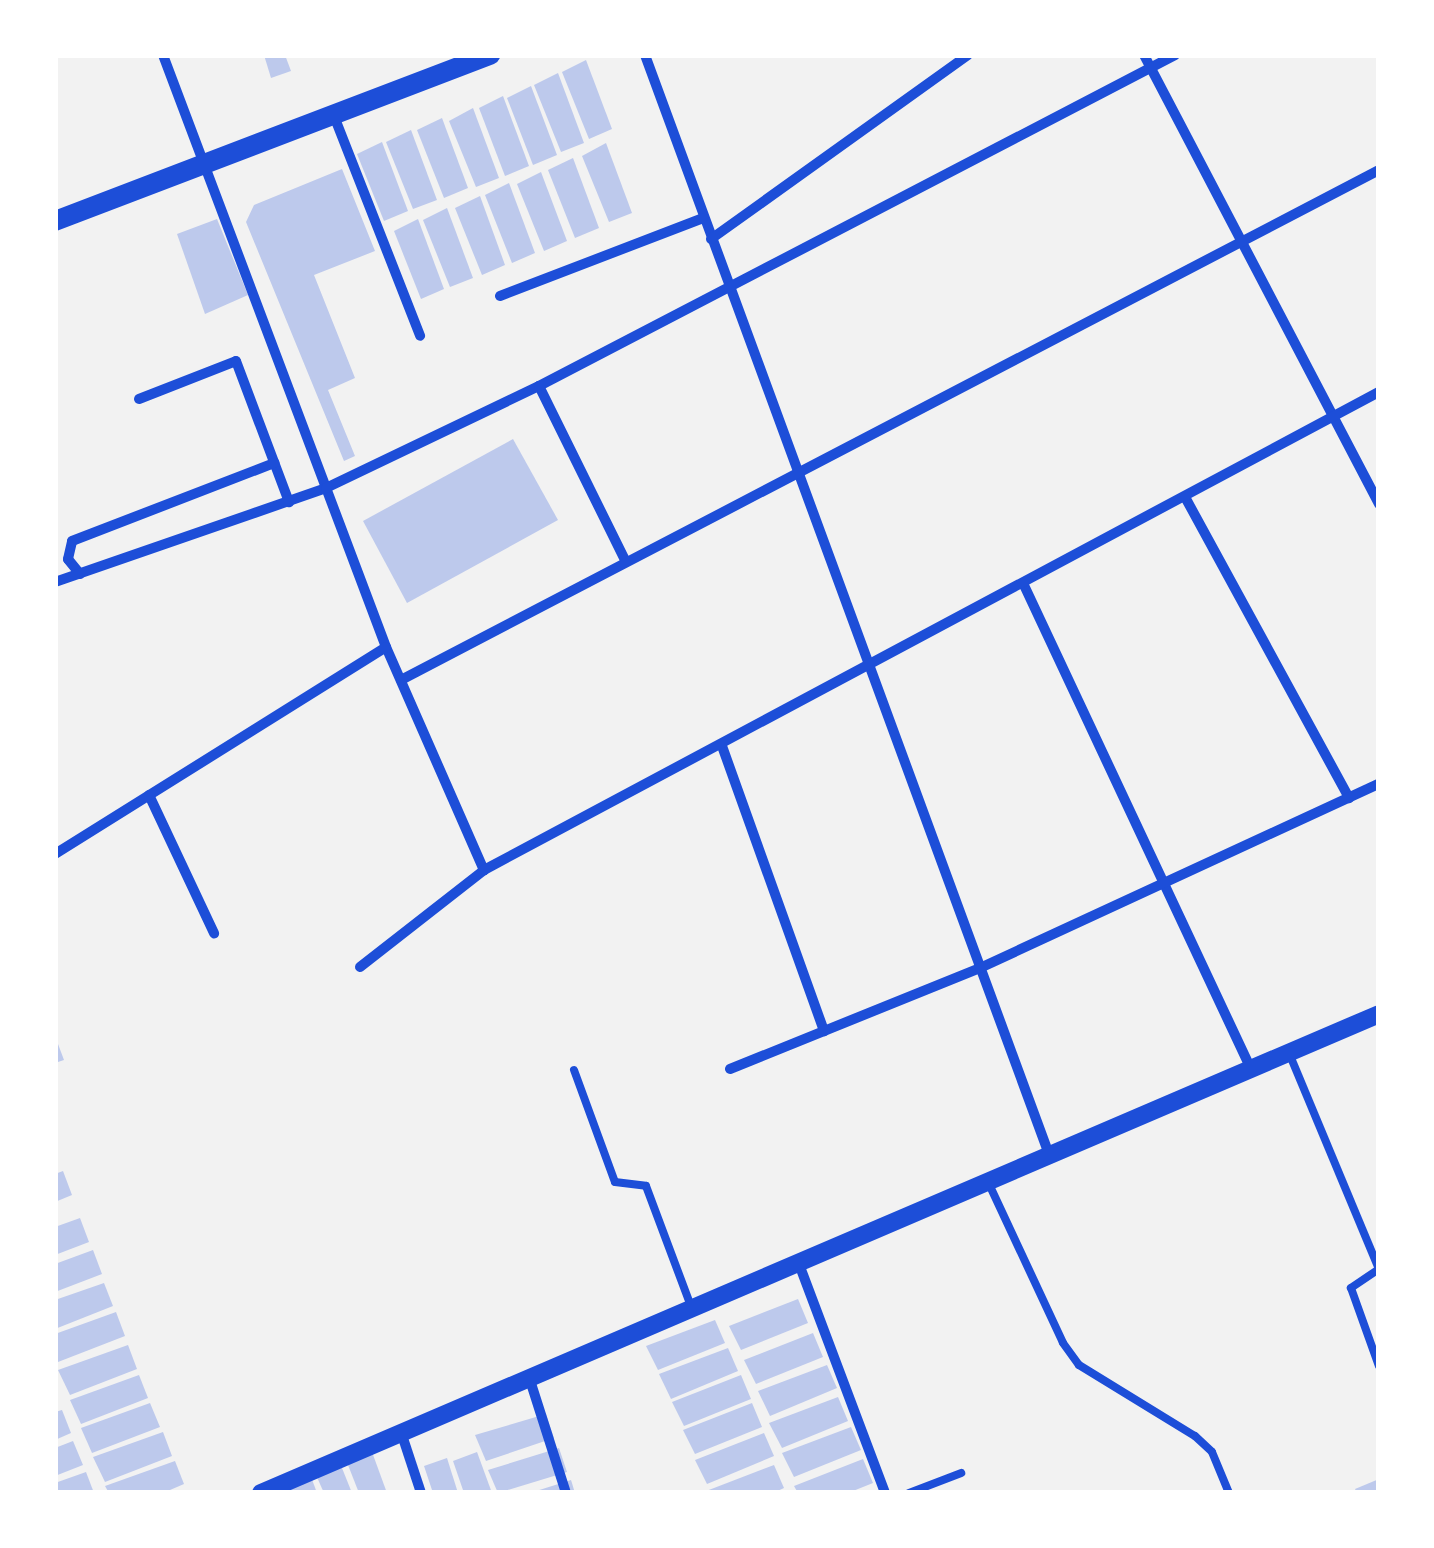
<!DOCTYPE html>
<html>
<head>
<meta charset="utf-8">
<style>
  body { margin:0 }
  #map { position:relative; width:1434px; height:1548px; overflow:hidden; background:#f2f2f2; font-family:Helvetica,sans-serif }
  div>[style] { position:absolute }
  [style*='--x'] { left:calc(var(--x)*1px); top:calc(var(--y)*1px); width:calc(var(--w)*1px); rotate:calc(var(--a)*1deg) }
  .building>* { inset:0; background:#bdc9ec }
  .service>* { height:8px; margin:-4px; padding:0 4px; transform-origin:4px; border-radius:4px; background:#1d4ed8 }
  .minor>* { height:10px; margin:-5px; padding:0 5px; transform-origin:5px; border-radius:5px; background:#1d4ed8 }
  .tertiary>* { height:18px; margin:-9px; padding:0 9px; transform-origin:9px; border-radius:9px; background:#1d4ed8 }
  .secondary>* { height:20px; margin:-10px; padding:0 10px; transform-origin:10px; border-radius:10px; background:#1d4ed8 }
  span { translate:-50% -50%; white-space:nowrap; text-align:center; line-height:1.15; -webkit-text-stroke:8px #fff; paint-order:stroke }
  .frame { position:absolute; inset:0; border:58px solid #fff; pointer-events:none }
</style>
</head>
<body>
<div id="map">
  <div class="building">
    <i style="clip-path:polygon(264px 55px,285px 55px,291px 71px,271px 78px)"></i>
    <i style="clip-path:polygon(586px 60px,612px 129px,589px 139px,562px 72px)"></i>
    <i style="clip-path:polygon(558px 73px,584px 143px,561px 152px,534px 85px)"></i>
    <i style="clip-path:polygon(531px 86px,557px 155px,533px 165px,507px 98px)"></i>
    <i style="clip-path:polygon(503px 96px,529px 166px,505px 176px,479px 108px)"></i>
    <i style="clip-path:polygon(473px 108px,499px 178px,476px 187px,449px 121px)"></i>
    <i style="clip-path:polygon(442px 118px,468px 188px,444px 198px,417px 130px)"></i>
    <i style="clip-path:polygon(411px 130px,437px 200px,413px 209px,386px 142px)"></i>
    <i style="clip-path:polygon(382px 142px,408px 211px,384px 221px,357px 154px)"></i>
    <i style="clip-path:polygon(606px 143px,632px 213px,609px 222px,582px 156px)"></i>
    <i style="clip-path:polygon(573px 158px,599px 228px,575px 238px,548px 170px)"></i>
    <i style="clip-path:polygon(342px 169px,375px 251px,314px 275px,355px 378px,328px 390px,355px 456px,344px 461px,246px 222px,254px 205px)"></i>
    <i style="clip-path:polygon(541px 172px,567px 241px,544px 251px,517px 184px)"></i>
    <i style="clip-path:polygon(509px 183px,535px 253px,512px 263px,485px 195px)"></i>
    <i style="clip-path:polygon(480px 196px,505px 265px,482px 275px,455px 208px)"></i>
    <i style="clip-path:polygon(447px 208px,473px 278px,450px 287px,423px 220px)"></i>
    <i style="clip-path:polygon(217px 219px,248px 295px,205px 314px,177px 234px)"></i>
    <i style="clip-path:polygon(418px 219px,444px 289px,421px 299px,394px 231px)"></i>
    <i style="clip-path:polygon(513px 439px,558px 520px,407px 603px,363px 521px)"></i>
    <i style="clip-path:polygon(55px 1036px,64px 1060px,55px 1063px)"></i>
    <i style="clip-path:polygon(63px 1171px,72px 1195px,55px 1202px,55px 1174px)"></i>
    <i style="clip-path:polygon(80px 1218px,89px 1242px,55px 1255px,55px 1227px)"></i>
    <i style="clip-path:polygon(93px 1250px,102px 1274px,55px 1292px,55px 1264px)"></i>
    <i style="clip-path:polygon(104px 1283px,113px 1306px,55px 1329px,55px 1300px)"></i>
    <i style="clip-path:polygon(798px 1299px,808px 1323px,741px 1350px,729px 1326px)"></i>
    <i style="clip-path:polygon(116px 1312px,125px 1336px,58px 1362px,55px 1334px)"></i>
    <i style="clip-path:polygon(715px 1320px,725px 1343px,658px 1370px,646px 1346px)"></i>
    <i style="clip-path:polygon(813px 1333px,823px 1357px,756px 1384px,744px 1360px)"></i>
    <i style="clip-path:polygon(128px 1345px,137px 1369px,70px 1395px,58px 1370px)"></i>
    <i style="clip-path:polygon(728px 1348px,738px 1371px,671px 1399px,659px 1374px)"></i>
    <i style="clip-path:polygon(827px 1365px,837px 1388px,770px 1416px,758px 1391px)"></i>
    <i style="clip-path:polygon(139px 1375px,148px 1398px,81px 1424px,70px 1400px)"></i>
    <i style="clip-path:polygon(741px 1375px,751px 1399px,684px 1426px,672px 1402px)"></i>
    <i style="clip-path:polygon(838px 1397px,848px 1421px,782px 1448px,769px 1423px)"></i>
    <i style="clip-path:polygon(150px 1403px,160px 1427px,92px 1453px,81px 1428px)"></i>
    <i style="clip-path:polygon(752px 1403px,762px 1427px,695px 1454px,683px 1430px)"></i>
    <i style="clip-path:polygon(62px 1410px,71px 1433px,55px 1440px,55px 1412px)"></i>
    <i style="clip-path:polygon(546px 1414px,554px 1438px,486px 1461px,475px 1435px)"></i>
    <i style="clip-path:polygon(851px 1427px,861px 1450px,794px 1477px,782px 1453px)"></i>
    <i style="clip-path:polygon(163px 1432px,172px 1456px,105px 1482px,93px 1457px)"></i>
    <i style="clip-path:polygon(764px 1433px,774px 1456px,707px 1484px,695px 1460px)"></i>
    <i style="clip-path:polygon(73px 1441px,83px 1465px,55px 1476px,55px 1448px)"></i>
    <i style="clip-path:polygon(559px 1448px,567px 1472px,498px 1493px,488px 1470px)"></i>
    <i style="clip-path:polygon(372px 1452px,387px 1493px,359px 1493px,348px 1465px)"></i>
    <i style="clip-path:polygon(477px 1452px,492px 1493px,464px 1493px,453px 1461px)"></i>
    <i style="clip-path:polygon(447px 1458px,458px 1493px,433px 1493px,424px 1466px)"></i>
    <i style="clip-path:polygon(863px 1459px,873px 1483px,848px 1493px,798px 1493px,794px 1486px)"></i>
    <i style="clip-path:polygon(175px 1461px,184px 1484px,163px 1493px,109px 1493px,105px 1486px)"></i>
    <i style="clip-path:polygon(340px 1463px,352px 1493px,324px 1493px,316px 1475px)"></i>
    <i style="clip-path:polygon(774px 1465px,784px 1488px,773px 1493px,701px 1493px)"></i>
    <i style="clip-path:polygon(86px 1472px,94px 1493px,55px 1493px,55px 1483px)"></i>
    <i style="clip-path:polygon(310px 1474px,317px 1493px,288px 1493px,285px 1487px)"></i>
    <i style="clip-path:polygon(1379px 1479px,1379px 1493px,1357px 1493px,1355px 1489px)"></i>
    <i style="clip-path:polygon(571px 1480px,575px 1493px,533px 1493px,533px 1492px)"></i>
  </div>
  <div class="service">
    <i style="--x:1289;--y:1053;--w:234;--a:67.4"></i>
    <i style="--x:574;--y:1070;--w:119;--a:69.9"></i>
    <i style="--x:615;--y:1182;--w:31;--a:7"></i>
    <i style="--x:646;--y:1186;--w:131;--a:69.5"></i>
    <i style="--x:989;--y:1184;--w:175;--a:65"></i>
    <i style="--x:1063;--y:1343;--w:27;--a:54"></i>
    <i style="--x:1079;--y:1365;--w:136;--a:31.5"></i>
    <i style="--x:1195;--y:1436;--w:23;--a:43"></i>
    <i style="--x:1212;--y:1452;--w:44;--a:67.5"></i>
    <i style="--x:1379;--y:1269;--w:34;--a:146"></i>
    <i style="--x:1351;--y:1288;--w:83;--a:70.3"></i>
    <i style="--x:909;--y:1493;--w:56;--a:-21"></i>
  </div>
  <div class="minor">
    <i style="--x:163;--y:55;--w:633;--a:69.36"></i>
    <i style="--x:386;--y:647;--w:244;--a:66.3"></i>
    <i style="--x:645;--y:55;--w:1174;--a:69.82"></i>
    <i style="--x:1144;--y:55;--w:507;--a:62.37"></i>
    <i style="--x:334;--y:116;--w:236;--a:68.6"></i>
    <i style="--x:711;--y:239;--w:316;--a:-35.6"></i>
    <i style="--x:500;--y:296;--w:217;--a:-21"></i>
    <i style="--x:539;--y:386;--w:196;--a:63.7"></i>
    <i style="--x:139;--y:399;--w:104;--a:-21.4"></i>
    <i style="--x:236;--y:361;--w:151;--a:69.4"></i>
    <i style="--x:1185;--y:497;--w:343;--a:61.4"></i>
    <i style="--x:80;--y:574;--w:19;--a:-129"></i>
    <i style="--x:68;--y:559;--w:18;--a:-77"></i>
    <i style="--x:72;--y:541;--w:217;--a:-21.1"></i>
    <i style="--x:55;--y:582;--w:287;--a:-19.1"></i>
    <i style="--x:326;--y:488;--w:236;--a:-25.6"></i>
    <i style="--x:539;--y:386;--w:717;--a:-27.49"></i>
    <i style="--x:1023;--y:583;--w:537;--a:64.87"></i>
    <i style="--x:401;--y:680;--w:1103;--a:-27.54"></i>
    <i style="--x:722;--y:746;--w:303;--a:70.3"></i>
    <i style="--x:149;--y:795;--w:153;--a:64.8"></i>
    <i style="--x:55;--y:854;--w:390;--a:-32"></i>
    <i style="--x:360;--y:967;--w:157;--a:-38"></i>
    <i style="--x:484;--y:870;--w:1015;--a:-28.11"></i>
    <i style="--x:730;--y:1069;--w:270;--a:-22"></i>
    <i style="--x:980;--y:968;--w:439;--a:-24.8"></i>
    <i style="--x:799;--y:1264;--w:245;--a:69.4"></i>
    <i style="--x:529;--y:1377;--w:122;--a:72.3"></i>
    <i style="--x:401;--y:1432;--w:64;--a:71.8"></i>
  </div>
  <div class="tertiary">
    <i style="--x:261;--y:1493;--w:1216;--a:-23.19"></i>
  </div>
  <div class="secondary">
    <i style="--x:55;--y:221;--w:466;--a:-20.9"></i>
  </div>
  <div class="frame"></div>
</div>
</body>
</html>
